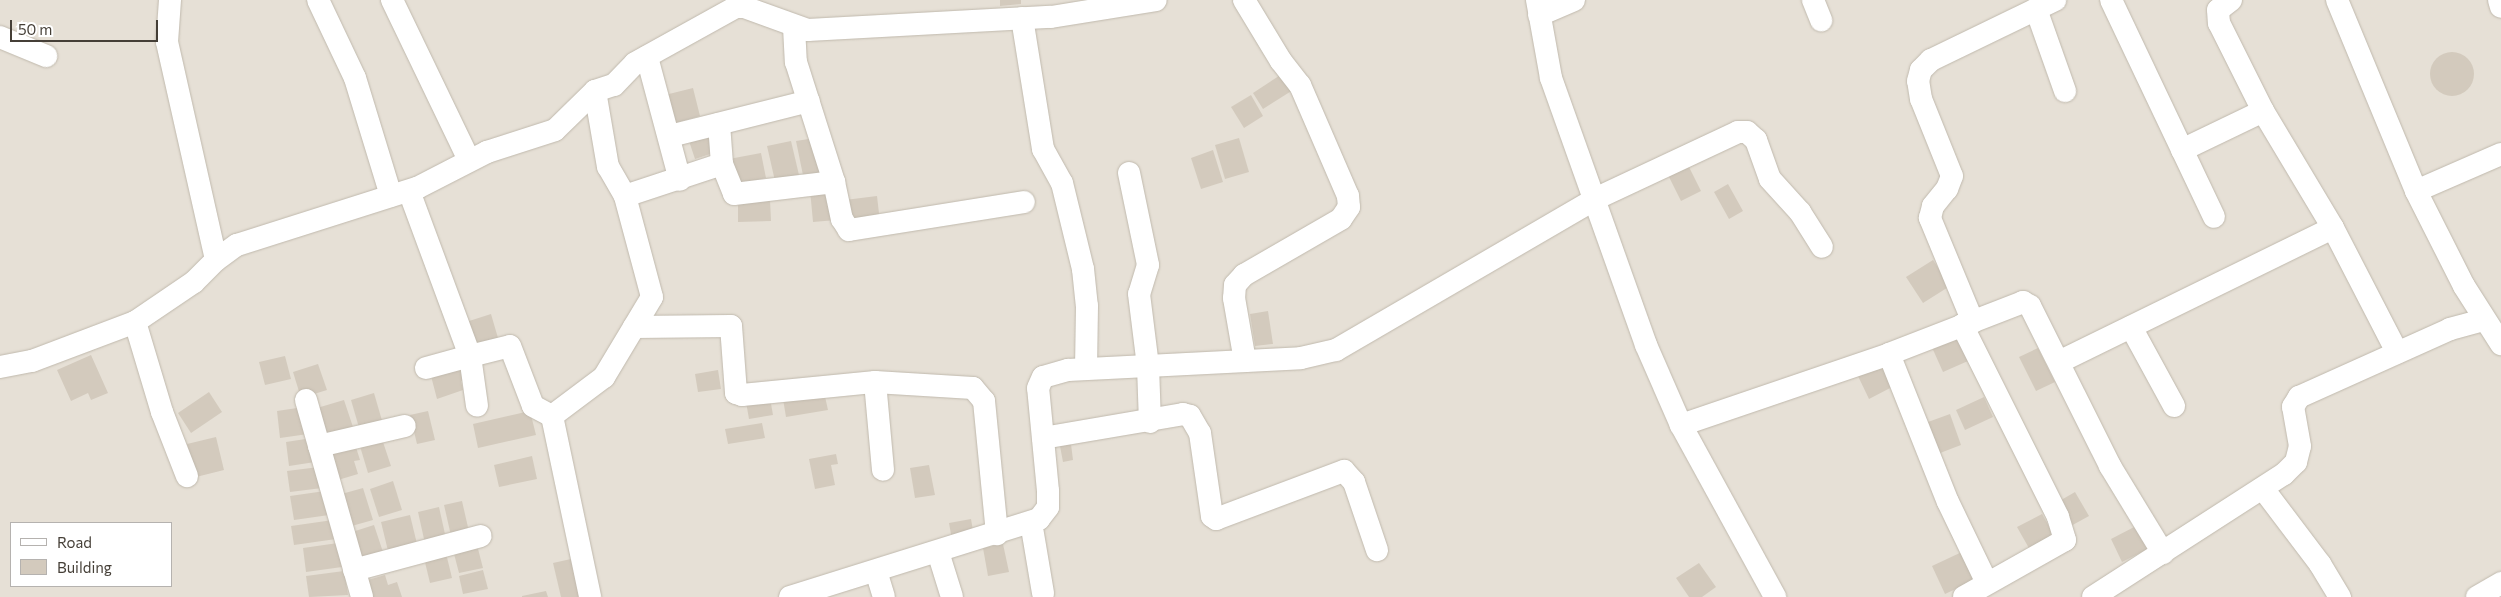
<!DOCTYPE html>
<html>
<head>
<meta charset="utf-8">
<style>
  body { margin:0 }
  #map { position:relative; width:2501px; height:597px; overflow:hidden; background:#f2eee7; font-family:Commissioner,sans-serif }
  div>[style] { position:absolute }
  [style*='--x'] { left:calc(var(--x)*1px); top:calc(var(--y)*1px); width:calc(var(--w)*1px); rotate:calc(var(--a)*1deg) }
  .residential>* { inset:0; background:#e6e0d6 }
  .building>* { inset:0; background:#d3cabd }
  .round { border-radius:50% }
  .roads { filter:drop-shadow(0 0 1px #c0b9ad) drop-shadow(0 0 1px #c0b9ad) }
  .minor>* { height:22px; margin:-11px; padding:0 11px; transform-origin:11px; border-radius:11px; background:#fff }
  span { translate:-50% -50%; white-space:nowrap; text-align:center; line-height:1.15; -webkit-text-stroke:4px #fff; paint-order:stroke }
  .legend { position:absolute; left:10px; top:522px; width:162px; height:65px; box-sizing:border-box; background:#fff; border:1px solid #b5b2af; margin:0; padding:6px 9px; list-style:none; font-size:15px; color:#453f37 }
  .legend li { display:flex; align-items:center; gap:10px; height:25px }
  .legend b { width:25px; border:1px solid #b5b2af }
  .scale { position:absolute; left:10px; top:20px; width:148px; height:22px; box-sizing:border-box; border:2px solid #453f37; border-top:0; padding-left:6px; font-size:15px; line-height:18px; white-space:nowrap; color:#453f37; -webkit-text-stroke:4px #fff; paint-order:stroke }
</style>
</head>
<body>
<div id="map">
  <div class="residential">
    <i style="clip-path:polygon(evenodd,0 0,2501px 0,2501px 597px,0 597px,0 0,11px 523px,171px 523px,171px 586px,11px 586px,11px 523px)"></i>
  </div>
  <div class="building">
    <i style="clip-path:polygon(1000px 0,1021px 0,1021px 4px,1000px 6px)"></i>
    <i class="round" style="left:2430px;top:52px;width:44px;height:44px"></i>
    <i style="clip-path:polygon(1282px 74px,1293px 90px,1263px 109px,1253px 93px)"></i>
    <i style="clip-path:polygon(693px 88px,700px 116px,672px 124px,665px 95px)"></i>
    <i style="clip-path:polygon(1251px 95px,1263px 116px,1244px 128px,1231px 107px)"></i>
    <i style="clip-path:polygon(710px 127px,719px 151px,695px 159px,687px 135px)"></i>
    <i style="clip-path:polygon(815px 138px,823px 176px,804px 180px,796px 141px)"></i>
    <i style="clip-path:polygon(1239px 138px,1249px 172px,1225px 179px,1215px 145px)"></i>
    <i style="clip-path:polygon(791px 141px,799px 175px,775px 181px,767px 146px)"></i>
    <i style="clip-path:polygon(1213px 150px,1223px 182px,1201px 189px,1191px 158px)"></i>
    <i style="clip-path:polygon(761px 153px,766px 178px,734px 184px,729px 159px)"></i>
    <i style="clip-path:polygon(1685px 159px,1701px 191px,1681px 201px,1665px 169px)"></i>
    <i style="clip-path:polygon(1728px 184px,1743px 211px,1729px 219px,1714px 192px)"></i>
    <i style="clip-path:polygon(833px 188px,836px 220px,813px 222px,810px 190px)"></i>
    <i style="clip-path:polygon(877px 196px,880px 222px,848px 226px,845px 200px)"></i>
    <i style="clip-path:polygon(770px 200px,771px 221px,738px 222px,738px 201px)"></i>
    <i style="clip-path:polygon(1933px 260px,1950px 286px,1923px 303px,1906px 277px)"></i>
    <i style="clip-path:polygon(1268px 311px,1273px 344px,1255px 346px,1250px 314px)"></i>
    <i style="clip-path:polygon(491px 314px,498px 338px,473px 346px,466px 322px)"></i>
    <i style="clip-path:polygon(1955px 332px,1968px 361px,1943px 372px,1930px 343px)"></i>
    <i style="clip-path:polygon(2038px 348px,2055px 382px,2036px 391px,2019px 357px)"></i>
    <i style="clip-path:polygon(91px 355px,108px 393px,91px 400px,88px 393px,71px 401px,57px 370px)"></i>
    <i style="clip-path:polygon(285px 356px,291px 379px,265px 385px,259px 362px)"></i>
    <i style="clip-path:polygon(1882px 362px,1894px 386px,1869px 399px,1857px 374px)"></i>
    <i style="clip-path:polygon(318px 364px,327px 390px,301px 398px,293px 372px)"></i>
    <i style="clip-path:polygon(464px 368px,468px 380px,461px 381px,463px 390px,437px 399px,431px 376px)"></i>
    <i style="clip-path:polygon(718px 370px,721px 389px,698px 392px,695px 374px)"></i>
    <i style="clip-path:polygon(209px 392px,222px 412px,191px 433px,178px 413px)"></i>
    <i style="clip-path:polygon(824px 392px,828px 410px,786px 417px,783px 399px)"></i>
    <i style="clip-path:polygon(374px 393px,383px 424px,360px 431px,351px 400px)"></i>
    <i style="clip-path:polygon(1984px 397px,1993px 417px,1965px 430px,1956px 410px)"></i>
    <i style="clip-path:polygon(770px 398px,773px 415px,749px 419px,746px 402px)"></i>
    <i style="clip-path:polygon(344px 400px,353px 427px,325px 436px,317px 408px)"></i>
    <i style="clip-path:polygon(304px 407px,308px 434px,280px 438px,277px 411px)"></i>
    <i style="clip-path:polygon(428px 411px,435px 440px,417px 444px,410px 415px)"></i>
    <i style="clip-path:polygon(530px 411px,536px 435px,478px 448px,473px 424px)"></i>
    <i style="clip-path:polygon(1950px 414px,1961px 445px,1940px 453px,1928px 422px)"></i>
    <i style="clip-path:polygon(762px 423px,765px 438px,728px 444px,725px 429px)"></i>
    <i style="clip-path:polygon(381px 436px,391px 466px,368px 473px,359px 443px)"></i>
    <i style="clip-path:polygon(216px 437px,224px 470px,196px 477px,187px 444px)"></i>
    <i style="clip-path:polygon(312px 438px,315px 462px,289px 466px,286px 442px)"></i>
    <i style="clip-path:polygon(354px 441px,360px 460px,354px 461px,358px 474px,338px 480px,328px 449px)"></i>
    <i style="clip-path:polygon(1071px 444px,1073px 460px,1063px 462px,1060px 446px)"></i>
    <i style="clip-path:polygon(836px 454px,838px 464px,831px 465px,835px 485px,815px 489px,809px 459px)"></i>
    <i style="clip-path:polygon(532px 456px,537px 479px,499px 487px,494px 465px)"></i>
    <i style="clip-path:polygon(929px 465px,935px 495px,915px 498px,910px 468px)"></i>
    <i style="clip-path:polygon(319px 467px,322px 488px,290px 492px,287px 471px)"></i>
    <i style="clip-path:polygon(393px 481px,402px 510px,379px 517px,370px 489px)"></i>
    <i style="clip-path:polygon(363px 488px,373px 520px,348px 527px,338px 495px)"></i>
    <i style="clip-path:polygon(325px 491px,329px 515px,294px 520px,290px 496px)"></i>
    <i style="clip-path:polygon(2075px 492px,2089px 516px,2069px 527px,2056px 503px)"></i>
    <i style="clip-path:polygon(462px 501px,470px 536px,452px 540px,444px 505px)"></i>
    <i style="clip-path:polygon(439px 507px,447px 543px,426px 548px,418px 512px)"></i>
    <i style="clip-path:polygon(2042px 514px,2055px 537px,2030px 550px,2017px 527px)"></i>
    <i style="clip-path:polygon(410px 515px,418px 548px,389px 555px,381px 522px)"></i>
    <i style="clip-path:polygon(971px 519px,974px 536px,952px 540px,949px 523px)"></i>
    <i style="clip-path:polygon(333px 520px,336px 539px,294px 545px,291px 526px)"></i>
    <i style="clip-path:polygon(374px 525px,383px 552px,358px 560px,349px 533px)"></i>
    <i style="clip-path:polygon(2138px 525px,2150px 548px,2122px 562px,2111px 539px)"></i>
    <i style="clip-path:polygon(338px 543px,342px 567px,306px 572px,303px 548px)"></i>
    <i style="clip-path:polygon(1003px 544px,1009px 572px,988px 576px,983px 548px)"></i>
    <i style="clip-path:polygon(477px 545px,483px 568px,459px 573px,453px 550px)"></i>
    <i style="clip-path:polygon(445px 549px,452px 578px,430px 583px,423px 554px)"></i>
    <i style="clip-path:polygon(1964px 551px,1977px 579px,1945px 594px,1932px 566px)"></i>
    <i style="clip-path:polygon(571px 559px,580px 597px,561px 597px,553px 563px)"></i>
    <i style="clip-path:polygon(1699px 563px,1716px 587px,1702px 597px,1689px 597px,1676px 578px)"></i>
    <i style="clip-path:polygon(483px 570px,488px 589px,463px 594px,459px 576px)"></i>
    <i style="clip-path:polygon(344px 571px,348px 595px,309px 597px,306px 576px)"></i>
    <i style="clip-path:polygon(385px 575px,388px 585px,397px 582px,402px 597px,373px 597px,368px 580px)"></i>
    <i style="clip-path:polygon(546px 591px,548px 597px,522px 597px,522px 596px)"></i>
  </div>
  <div class="roads">
    <div class="minor">
      <i style="--x:170;--y:0;--w:42;--a:94.1"></i>
      <i style="--x:167;--y:42;--w:223;--a:77.3"></i>
      <i style="--x:318;--y:0;--w:86;--a:64.6"></i>
      <i style="--x:355;--y:78;--w:123;--a:73"></i>
      <i style="--x:392;--y:0;--w:178;--a:64.3"></i>
      <i style="--x:1244;--y:0;--w:71;--a:58.8"></i>
      <i style="--x:1281;--y:61;--w:31;--a:52"></i>
      <i style="--x:1300;--y:85;--w:121;--a:66.6"></i>
      <i style="--x:1348;--y:196;--w:11;--a:85"></i>
      <i style="--x:1349;--y:207;--w:14;--a:124"></i>
      <i style="--x:1341;--y:219;--w:112;--a:150"></i>
      <i style="--x:1244;--y:275;--w:13;--a:132"></i>
      <i style="--x:1235;--y:285;--w:13;--a:94"></i>
      <i style="--x:1234;--y:298;--w:64;--a:80.1"></i>
      <i style="--x:1537;--y:0;--w:79;--a:79.8"></i>
      <i style="--x:1551;--y:78;--w:283;--a:70.4"></i>
      <i style="--x:1646;--y:345;--w:87;--a:66.4"></i>
      <i style="--x:1681;--y:425;--w:196;--a:61.3"></i>
      <i style="--x:1813;--y:0;--w:22;--a:68"></i>
      <i style="--x:2111;--y:0;--w:240;--a:64.6"></i>
      <i style="--x:2231;--y:0;--w:16;--a:142"></i>
      <i style="--x:2218;--y:10;--w:13;--a:86"></i>
      <i style="--x:2219;--y:23;--w:98;--a:63.4"></i>
      <i style="--x:2263;--y:111;--w:136;--a:59.1"></i>
      <i style="--x:2333;--y:228;--w:140;--a:62.7"></i>
      <i style="--x:2337;--y:0;--w:207;--a:67.5"></i>
      <i style="--x:2416;--y:191;--w:106;--a:63.2"></i>
      <i style="--x:2464;--y:286;--w:69;--a:57.5"></i>
      <i style="--x:2499;--y:0;--w:7;--a:74"></i>
      <i style="--x:2036;--y:9;--w:87;--a:70.5"></i>
      <i style="--x:1539;--y:15;--w:38;--a:-23"></i>
      <i style="--x:1022;--y:18;--w:133;--a:80.9"></i>
      <i style="--x:1043;--y:149;--w:39;--a:61"></i>
      <i style="--x:1062;--y:183;--w:89;--a:76.3"></i>
      <i style="--x:1083;--y:269;--w:37;--a:84"></i>
      <i style="--x:1087;--y:306;--w:63;--a:90.9"></i>
      <i style="--x:794;--y:27;--w:35;--a:87"></i>
      <i style="--x:796;--y:62;--w:126;--a:72.4"></i>
      <i style="--x:834;--y:182;--w:38;--a:78"></i>
      <i style="--x:842;--y:219;--w:13;--a:58"></i>
      <i style="--x:849;--y:230;--w:177;--a:-9.1"></i>
      <i style="--x:0;--y:37;--w:50;--a:22.4"></i>
      <i style="--x:647;--y:57;--w:127;--a:75"></i>
      <i style="--x:719;--y:124;--w:40;--a:85.7"></i>
      <i style="--x:722;--y:164;--w:32;--a:68"></i>
      <i style="--x:734;--y:194;--w:101;--a:-6.8"></i>
      <i style="--x:670;--y:136;--w:143;--a:-14.1"></i>
      <i style="--x:2182;--y:150;--w:90;--a:-25.7"></i>
      <i style="--x:1129;--y:173;--w:94;--a:78.3"></i>
      <i style="--x:1148;--y:265;--w:30;--a:107"></i>
      <i style="--x:1139;--y:294;--w:73;--a:82.9"></i>
      <i style="--x:1148;--y:366;--w:56;--a:88"></i>
      <i style="--x:409;--y:191;--w:176;--a:69.7"></i>
      <i style="--x:470;--y:356;--w:41;--a:-14"></i>
      <i style="--x:510;--y:346;--w:64;--a:69"></i>
      <i style="--x:533;--y:406;--w:21;--a:28"></i>
      <i style="--x:2416;--y:191;--w:93;--a:-23.5"></i>
      <i style="--x:625;--y:196;--w:102;--a:-18.3"></i>
      <i style="--x:135;--y:322;--w:94;--a:73.3"></i>
      <i style="--x:162;--y:412;--w:69;--a:68.7"></i>
      <i style="--x:1973;--y:322;--w:113;--a:-112.5"></i>
      <i style="--x:1930;--y:218;--w:12;--a:-76"></i>
      <i style="--x:1933;--y:206;--w:22;--a:-51"></i>
      <i style="--x:1947;--y:189;--w:14;--a:-69"></i>
      <i style="--x:1952;--y:176;--w:83;--a:-111.9"></i>
      <i style="--x:1921;--y:99;--w:18;--a:-99"></i>
      <i style="--x:1918;--y:81;--w:11;--a:-75"></i>
      <i style="--x:1921;--y:70;--w:14;--a:-45"></i>
      <i style="--x:1931;--y:60;--w:138;--a:-25.8"></i>
      <i style="--x:1962;--y:325;--w:215;--a:63.4"></i>
      <i style="--x:2058;--y:517;--w:24;--a:73"></i>
      <i style="--x:2065;--y:540;--w:116;--a:150.6"></i>
      <i style="--x:634;--y:327;--w:97;--a:-0.6"></i>
      <i style="--x:731;--y:326;--w:67;--a:85.7"></i>
      <i style="--x:736;--y:393;--w:6;--a:18"></i>
      <i style="--x:742;--y:395;--w:134;--a:-5.6"></i>
      <i style="--x:875;--y:382;--w:98;--a:3.5"></i>
      <i style="--x:973;--y:388;--w:17;--a:50"></i>
      <i style="--x:984;--y:401;--w:134;--a:84.4"></i>
      <i style="--x:2131;--y:327;--w:90;--a:61.4"></i>
      <i style="--x:1889;--y:354;--w:159;--a:68.3"></i>
      <i style="--x:1948;--y:502;--w:90;--a:64.3"></i>
      <i style="--x:2059;--y:362;--w:305;--a:-26.1"></i>
      <i style="--x:0;--y:367;--w:33;--a:-11"></i>
      <i style="--x:32;--y:361;--w:110;--a:-20.7"></i>
      <i style="--x:135;--y:322;--w:71;--a:-34.1"></i>
      <i style="--x:194;--y:282;--w:31;--a:-45"></i>
      <i style="--x:216;--y:260;--w:26;--a:-36"></i>
      <i style="--x:237;--y:245;--w:189;--a:-17.6"></i>
      <i style="--x:417;--y:188;--w:79;--a:-27.2"></i>
      <i style="--x:487;--y:152;--w:71;--a:-17.9"></i>
      <i style="--x:555;--y:130;--w:56;--a:-44.3"></i>
      <i style="--x:595;--y:91;--w:20;--a:-18"></i>
      <i style="--x:614;--y:85;--w:30;--a:-46"></i>
      <i style="--x:635;--y:63;--w:115;--a:-29"></i>
      <i style="--x:736;--y:7;--w:8;--a:0"></i>
      <i style="--x:744;--y:7;--w:68;--a:19.8"></i>
      <i style="--x:808;--y:30;--w:243;--a:-3.1"></i>
      <i style="--x:1051;--y:17;--w:106;--a:-9.2"></i>
      <i style="--x:426;--y:368;--w:46;--a:-15.3"></i>
      <i style="--x:470;--y:356;--w:50;--a:82"></i>
      <i style="--x:875;--y:382;--w:88;--a:84.8"></i>
      <i style="--x:306;--y:400;--w:205;--a:74.1"></i>
      <i style="--x:552;--y:416;--w:65;--a:-36.9"></i>
      <i style="--x:604;--y:377;--w:93;--a:-59"></i>
      <i style="--x:652;--y:297;--w:105;--a:-105"></i>
      <i style="--x:625;--y:196;--w:34;--a:-120"></i>
      <i style="--x:608;--y:167;--w:77;--a:-99.7"></i>
      <i style="--x:552;--y:416;--w:185;--a:78.1"></i>
      <i style="--x:1681;--y:425;--w:220;--a:-18.8"></i>
      <i style="--x:1889;--y:354;--w:144;--a:-21.2"></i>
      <i style="--x:2023;--y:302;--w:8;--a:30"></i>
      <i style="--x:2030;--y:306;--w:179;--a:63.4"></i>
      <i style="--x:2110;--y:466;--w:102;--a:58.7"></i>
      <i style="--x:1043;--y:438;--w:142;--a:-9.7"></i>
      <i style="--x:1183;--y:414;--w:7;--a:16"></i>
      <i style="--x:1190;--y:416;--w:20;--a:60"></i>
      <i style="--x:1200;--y:433;--w:84;--a:81.8"></i>
      <i style="--x:1212;--y:516;--w:5;--a:37"></i>
      <i style="--x:1216;--y:519;--w:137;--a:-20.6"></i>
      <i style="--x:1344;--y:471;--w:15;--a:48"></i>
      <i style="--x:1354;--y:482;--w:72;--a:71.3"></i>
      <i style="--x:319;--y:446;--w:88;--a:-13.1"></i>
      <i style="--x:2264;--y:490;--w:93;--a:52.9"></i>
      <i style="--x:2320;--y:564;--w:39;--a:59"></i>
      <i style="--x:1031;--y:522;--w:72;--a:80.4"></i>
      <i style="--x:938;--y:552;--w:47;--a:72.7"></i>
      <i style="--x:354;--y:570;--w:131;--a:-15"></i>
      <i style="--x:876;--y:571;--w:27;--a:73"></i>
      <i style="--x:790;--y:597;--w:261;--a:-17.4"></i>
      <i style="--x:1039;--y:519;--w:15;--a:-53"></i>
      <i style="--x:1048;--y:507;--w:16;--a:-90"></i>
      <i style="--x:1048;--y:491;--w:103;--a:-95.5"></i>
      <i style="--x:1038;--y:388;--w:12;--a:-66"></i>
      <i style="--x:1043;--y:377;--w:26;--a:-16"></i>
      <i style="--x:1068;--y:370;--w:233;--a:-2.9"></i>
      <i style="--x:1301;--y:358;--w:36;--a:-13"></i>
      <i style="--x:1336;--y:350;--w:300;--a:-30.2"></i>
      <i style="--x:1595;--y:199;--w:158;--a:-25.1"></i>
      <i style="--x:1738;--y:132;--w:9;--a:0"></i>
      <i style="--x:1747;--y:132;--w:12;--a:42"></i>
      <i style="--x:1756;--y:140;--w:41;--a:70.3"></i>
      <i style="--x:1770;--y:179;--w:45;--a:47.7"></i>
      <i style="--x:1800;--y:212;--w:41;--a:57.8"></i>
      <i style="--x:2093;--y:597;--w:227;--a:-32.8"></i>
      <i style="--x:2284;--y:474;--w:17;--a:-45"></i>
      <i style="--x:2296;--y:462;--w:16;--a:-76"></i>
      <i style="--x:2300;--y:446;--w:40;--a:-100"></i>
      <i style="--x:2293;--y:407;--w:12;--a:-59"></i>
      <i style="--x:2299;--y:397;--w:166;--a:-24.2"></i>
      <i style="--x:2450;--y:329;--w:35;--a:-15"></i>
      <i style="--x:2477;--y:597;--w:28;--a:-30"></i>
    </div>
  </div>
  <ul class="legend">
  <li><b style="height:6px;background:#fff"></b>Road</li>
  <li><b style="height:14px;background:#d3cabd"></b>Building</li>
  </ul>
  <div class="scale">50 m</div>
</div>
</body>
</html>
